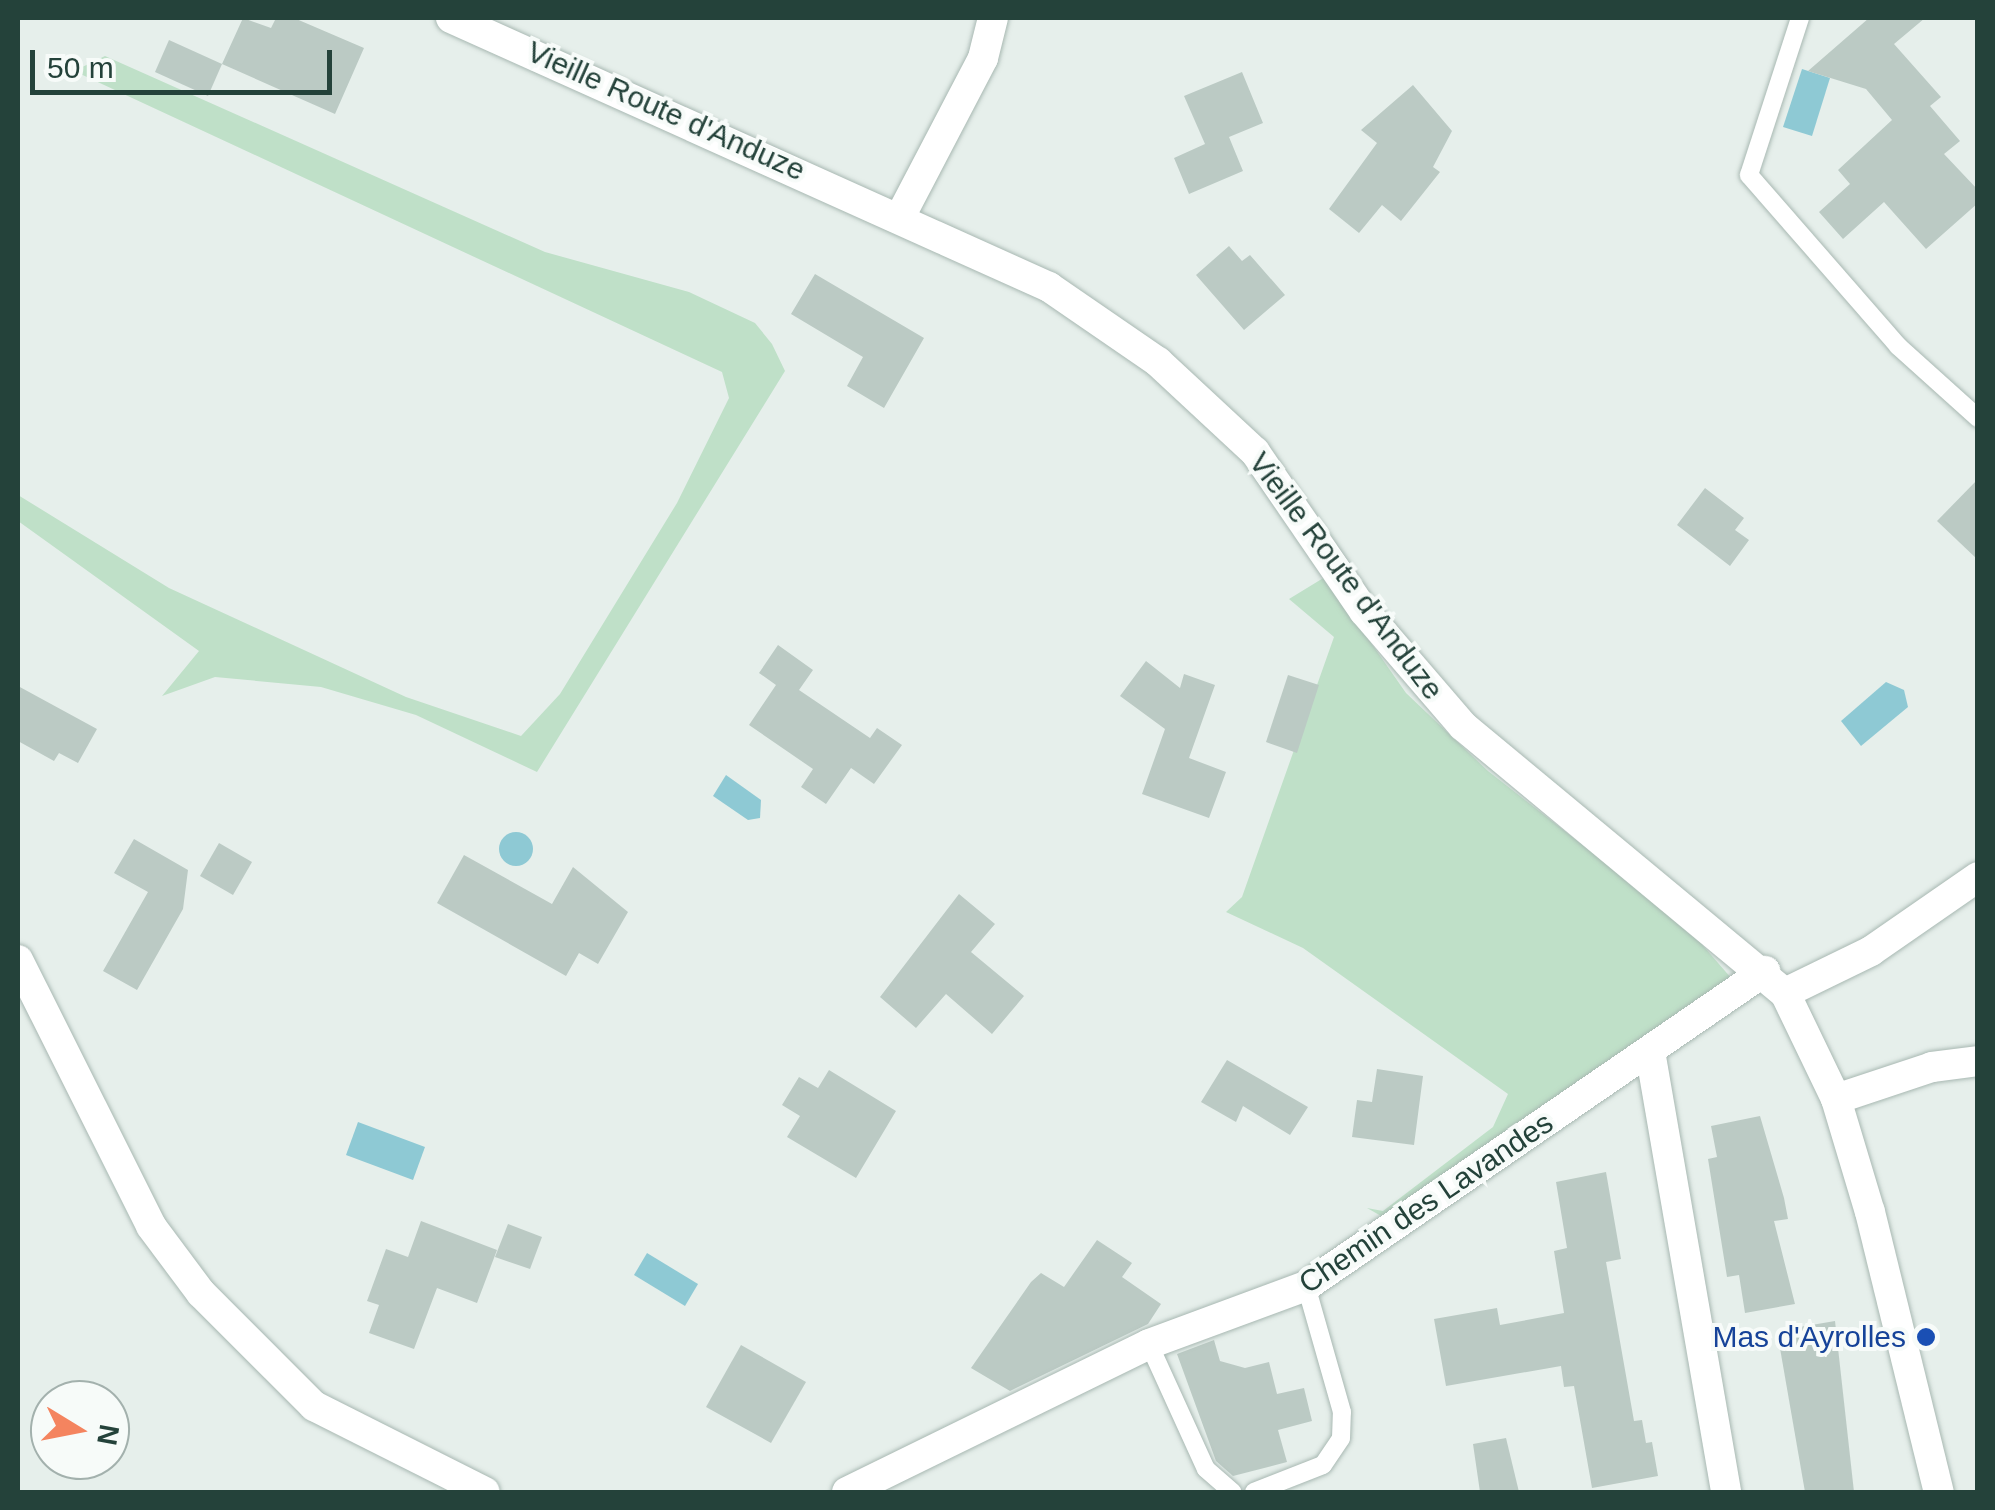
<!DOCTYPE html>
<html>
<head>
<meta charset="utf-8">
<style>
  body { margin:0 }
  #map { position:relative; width:1995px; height:1510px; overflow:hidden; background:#e6efeb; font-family:Helvetica,sans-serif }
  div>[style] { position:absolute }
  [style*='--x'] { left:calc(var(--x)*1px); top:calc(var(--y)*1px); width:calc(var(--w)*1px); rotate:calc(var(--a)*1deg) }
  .green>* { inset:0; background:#bfe0c8 }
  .water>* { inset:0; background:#8ec9d4 }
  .round { border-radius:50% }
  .building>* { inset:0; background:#bbcac4 }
  .roads { filter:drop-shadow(0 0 2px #a8b8b2) drop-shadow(0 0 2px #a8b8b2) }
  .service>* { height:18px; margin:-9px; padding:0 9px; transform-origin:9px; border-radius:9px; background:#fff }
  .minor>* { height:30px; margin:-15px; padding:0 15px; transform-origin:15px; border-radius:15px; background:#fff }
  .tertiary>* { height:30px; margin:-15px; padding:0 15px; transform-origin:15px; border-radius:15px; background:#fff }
  .dots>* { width:28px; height:28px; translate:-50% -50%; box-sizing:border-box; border:5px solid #f7fbf9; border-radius:50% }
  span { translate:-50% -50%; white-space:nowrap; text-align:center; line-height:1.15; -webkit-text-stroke:8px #f7fbf9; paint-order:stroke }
  .street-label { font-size:30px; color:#24423a }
  .transit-label { font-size:30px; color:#164399 }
  .right { translate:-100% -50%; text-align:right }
  .frame { position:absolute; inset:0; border:20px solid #24423a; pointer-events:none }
  .north { position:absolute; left:30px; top:1380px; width:100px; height:100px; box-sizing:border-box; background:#f7fbf9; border:2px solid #a3b1ad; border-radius:50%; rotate:100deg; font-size:28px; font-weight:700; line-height:40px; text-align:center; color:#24423a }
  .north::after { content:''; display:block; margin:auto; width:35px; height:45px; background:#f4845f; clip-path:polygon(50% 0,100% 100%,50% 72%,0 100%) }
  .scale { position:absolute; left:30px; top:50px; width:302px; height:45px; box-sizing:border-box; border:5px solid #24423a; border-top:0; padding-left:12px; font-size:30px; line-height:35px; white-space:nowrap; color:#24423a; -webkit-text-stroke:8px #f7fbf9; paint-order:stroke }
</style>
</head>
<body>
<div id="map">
  <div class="green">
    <i style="clip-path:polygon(105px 56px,545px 252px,689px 292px,755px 323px,772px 344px,785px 371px,537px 772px,416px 715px,321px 687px,215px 677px,162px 696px,199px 651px,18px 521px,18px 495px,169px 588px,406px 697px,521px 736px,560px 694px,677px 503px,729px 398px,722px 372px,74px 71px)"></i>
    <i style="clip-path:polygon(1325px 577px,1406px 693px,1488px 771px,1685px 925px,1732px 979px,1390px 1221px,1367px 1208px,1383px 1211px,1493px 1127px,1508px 1094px,1303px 948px,1226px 912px,1242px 897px,1334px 637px,1289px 599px)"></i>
  </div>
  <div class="water">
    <i style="clip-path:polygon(1802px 69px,1830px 78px,1812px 136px,1783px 127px)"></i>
    <i style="clip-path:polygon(1886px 682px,1904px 690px,1908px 707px,1861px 746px,1841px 721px)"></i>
    <i style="clip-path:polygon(726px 775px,761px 800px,760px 818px,748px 820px,713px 796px)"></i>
    <i class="round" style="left:499px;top:832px;width:34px;height:34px"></i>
    <i style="clip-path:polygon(358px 1122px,425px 1147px,413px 1180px,346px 1155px)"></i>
    <i style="clip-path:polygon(647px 1253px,698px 1284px,685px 1306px,634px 1275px)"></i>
  </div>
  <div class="building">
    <i style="clip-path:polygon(243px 18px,271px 28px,276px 18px,294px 18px,364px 48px,335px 114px,222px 64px)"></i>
    <i style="clip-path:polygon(1869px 18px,1925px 18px,1894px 44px,1941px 97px,1930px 106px,1960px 141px,1944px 154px,1978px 190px,1978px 203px,1926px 249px,1884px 202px,1843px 239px,1819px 212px,1850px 184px,1838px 170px,1892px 120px,1866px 89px,1808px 71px)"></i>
    <i style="clip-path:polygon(169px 40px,222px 64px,208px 96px,155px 72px)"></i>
    <i style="clip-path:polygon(1242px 72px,1263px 123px,1229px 137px,1243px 171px,1189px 194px,1174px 158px,1205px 144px,1184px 96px)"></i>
    <i style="clip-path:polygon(1413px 85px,1452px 131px,1433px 167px,1440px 172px,1401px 221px,1382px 205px,1359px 233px,1329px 209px,1377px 143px,1361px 130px)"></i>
    <i style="clip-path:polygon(1229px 246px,1242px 261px,1250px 255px,1285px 295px,1244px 330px,1196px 275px)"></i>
    <i style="clip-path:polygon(815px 274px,924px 338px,884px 408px,847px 386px,863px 357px,791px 314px)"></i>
    <i style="clip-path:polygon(1978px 479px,1978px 560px,1937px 521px)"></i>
    <i style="clip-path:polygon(1705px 488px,1744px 518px,1735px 530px,1749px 540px,1730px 566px,1677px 525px)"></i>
    <i style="clip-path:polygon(778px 645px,813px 670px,799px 690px,870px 738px,877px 728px,902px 745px,874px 784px,851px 768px,826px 804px,801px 787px,813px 769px,749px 725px,776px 685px,759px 673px)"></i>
    <i style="clip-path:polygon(1146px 661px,1180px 688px,1184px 674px,1215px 685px,1189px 758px,1226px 772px,1209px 818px,1142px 794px,1165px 729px,1120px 696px)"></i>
    <i style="clip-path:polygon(1288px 675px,1319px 685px,1297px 753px,1266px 742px)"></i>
    <i style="clip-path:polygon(18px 686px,97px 729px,78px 763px,59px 753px,54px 761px,18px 741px)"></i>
    <i style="clip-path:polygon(134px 839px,188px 870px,183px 909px,137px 990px,103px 971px,148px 892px,114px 873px)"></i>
    <i style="clip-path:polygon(219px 843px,252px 862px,233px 895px,200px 876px)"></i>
    <i style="clip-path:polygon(464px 855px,552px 904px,573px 867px,628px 912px,598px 964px,579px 953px,566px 976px,437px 903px)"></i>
    <i style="clip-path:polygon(959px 894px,995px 924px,971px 952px,1024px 996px,992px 1034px,946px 994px,916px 1028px,880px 997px)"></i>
    <i style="clip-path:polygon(1227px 1060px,1308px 1107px,1290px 1135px,1243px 1106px,1236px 1122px,1201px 1102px)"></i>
    <i style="clip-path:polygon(1377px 1069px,1423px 1076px,1414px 1145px,1352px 1137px,1357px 1100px,1372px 1102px)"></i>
    <i style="clip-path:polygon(829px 1070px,896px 1111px,856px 1178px,787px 1137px,800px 1116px,782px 1105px,799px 1077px,818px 1088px)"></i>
    <i style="clip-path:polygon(1760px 1116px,1784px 1198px,1788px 1219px,1774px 1221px,1795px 1304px,1745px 1313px,1739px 1275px,1727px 1277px,1708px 1159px,1717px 1157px,1711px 1126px)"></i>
    <i style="clip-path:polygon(1606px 1172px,1621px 1259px,1606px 1262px,1634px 1421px,1642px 1420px,1646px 1443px,1652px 1442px,1658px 1476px,1592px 1488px,1574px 1386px,1564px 1387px,1561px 1366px,1446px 1386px,1434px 1319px,1497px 1308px,1500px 1325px,1564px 1313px,1554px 1251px,1567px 1248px,1556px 1182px)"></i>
    <i style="clip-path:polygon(421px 1221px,497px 1250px,477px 1303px,437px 1288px,414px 1349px,369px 1333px,379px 1305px,367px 1301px,386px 1249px,408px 1257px)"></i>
    <i style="clip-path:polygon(508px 1224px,542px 1237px,530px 1269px,495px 1257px)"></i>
    <i style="clip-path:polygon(1097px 1240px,1132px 1263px,1122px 1277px,1161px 1304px,1148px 1324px,1010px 1391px,971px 1368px,1031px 1282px,1041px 1273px,1064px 1287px)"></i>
    <i style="clip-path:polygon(1835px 1321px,1854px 1492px,1805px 1492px,1777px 1331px)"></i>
    <i style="clip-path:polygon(1214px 1340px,1220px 1361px,1245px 1368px,1269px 1362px,1277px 1394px,1304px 1388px,1312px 1421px,1278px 1430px,1287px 1462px,1233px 1476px,1216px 1461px,1177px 1354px)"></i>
    <i style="clip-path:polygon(741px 1345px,806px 1382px,771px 1443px,706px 1407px)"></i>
    <i style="clip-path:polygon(1506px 1438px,1519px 1492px,1480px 1492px,1473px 1444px)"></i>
  </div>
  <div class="roads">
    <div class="service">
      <i style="--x:1800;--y:18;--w:165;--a:108"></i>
      <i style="--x:1749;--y:175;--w:227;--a:48.9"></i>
      <i style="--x:1898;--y:346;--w:108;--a:42"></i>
      <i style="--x:1149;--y:1344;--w:137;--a:65.5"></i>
      <i style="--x:1206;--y:1469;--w:35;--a:41"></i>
      <i style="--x:1254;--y:1492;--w:74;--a:-21.4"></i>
      <i style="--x:1323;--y:1465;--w:32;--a:-56"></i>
      <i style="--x:1341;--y:1438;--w:26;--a:-88"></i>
      <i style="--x:1342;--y:1412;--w:131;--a:-105.9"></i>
    </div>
    <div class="minor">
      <i style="--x:900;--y:217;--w:179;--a:-62.4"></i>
      <i style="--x:983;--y:58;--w:41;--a:-76"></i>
      <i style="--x:18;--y:960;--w:297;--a:63.4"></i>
      <i style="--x:151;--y:1226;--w:84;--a:53.3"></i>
      <i style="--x:201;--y:1293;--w:160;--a:45"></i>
      <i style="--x:314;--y:1406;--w:191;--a:26.7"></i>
      <i style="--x:1785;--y:993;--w:96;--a:-26"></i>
      <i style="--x:1871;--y:951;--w:130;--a:-34.7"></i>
      <i style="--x:1650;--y:1051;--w:448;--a:80.2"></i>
      <i style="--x:1836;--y:1099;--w:101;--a:-18.4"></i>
      <i style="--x:1932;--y:1067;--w:46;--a:-7.4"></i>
      <i style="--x:847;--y:1492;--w:336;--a:-26.1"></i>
      <i style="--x:1149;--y:1344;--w:167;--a:-20.3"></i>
      <i style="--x:1306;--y:1286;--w:557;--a:-34.46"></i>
    </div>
    <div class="tertiary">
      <i style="--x:451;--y:18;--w:656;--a:24.22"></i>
      <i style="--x:1049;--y:287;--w:132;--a:34.5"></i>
      <i style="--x:1158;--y:362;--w:132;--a:42.9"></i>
      <i style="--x:1255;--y:452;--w:193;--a:55.6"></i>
      <i style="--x:1364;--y:611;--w:152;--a:49.3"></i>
      <i style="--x:1463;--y:726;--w:418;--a:39.7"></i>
      <i style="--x:1785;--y:993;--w:118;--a:64.3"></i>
      <i style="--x:1836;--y:1099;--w:118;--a:73.3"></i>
      <i style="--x:1870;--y:1212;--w:288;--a:76.2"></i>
    </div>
  </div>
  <div class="dots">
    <i style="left:1926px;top:1337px;background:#1a4fb4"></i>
  </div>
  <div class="street-label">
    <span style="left:666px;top:111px;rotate:24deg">Vieille Route d'Anduze</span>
    <span style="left:1346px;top:576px;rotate:53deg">Vieille Route d'Anduze</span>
    <span style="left:1426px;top:1203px;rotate:-34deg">Chemin des Lavandes</span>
  </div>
  <div class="transit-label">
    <span class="right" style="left:1906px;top:1337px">Mas d'Ayrolles</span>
  </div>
  <div class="frame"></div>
  <div class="north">N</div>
  <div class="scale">50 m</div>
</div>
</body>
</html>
